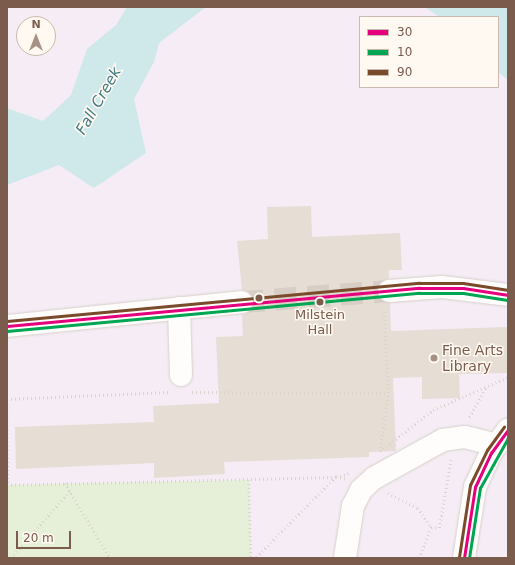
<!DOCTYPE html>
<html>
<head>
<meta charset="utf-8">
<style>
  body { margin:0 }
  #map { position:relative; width:515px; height:565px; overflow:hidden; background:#f9f4ee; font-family:"DejaVu Sans",sans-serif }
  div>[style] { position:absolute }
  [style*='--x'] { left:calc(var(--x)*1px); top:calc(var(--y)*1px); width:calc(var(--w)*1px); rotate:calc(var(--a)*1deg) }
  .education>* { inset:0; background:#f5ecf5 }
  .green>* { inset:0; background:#e6f0d9 }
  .water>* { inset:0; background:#cfe8ea }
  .building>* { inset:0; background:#e6ddd5 }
  .minor-tunnel>* { height:22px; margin-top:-11px; transform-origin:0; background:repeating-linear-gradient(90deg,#d9cec6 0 22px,transparent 0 33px) }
  .path>* { height:2.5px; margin-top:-1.25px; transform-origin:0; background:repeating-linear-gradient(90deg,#dbd3ce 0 1px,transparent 0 4px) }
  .roads { filter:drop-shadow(0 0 1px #d7d0c9) drop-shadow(0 0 1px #d7d0c9) }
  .minor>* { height:22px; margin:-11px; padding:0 11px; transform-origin:11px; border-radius:11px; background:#fefdfc }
  .bus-1>* { height:3px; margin:-1.5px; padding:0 1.5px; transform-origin:1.5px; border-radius:1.5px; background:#e5007d }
  .bus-2>* { height:3px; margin:-1.5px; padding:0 1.5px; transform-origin:1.5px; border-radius:1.5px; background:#00a651 }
  .bus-3>* { height:3px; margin:-1.5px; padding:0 1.5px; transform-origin:1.5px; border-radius:1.5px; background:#7a4b2a }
  .dots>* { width:11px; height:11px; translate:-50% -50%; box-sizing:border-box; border:2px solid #fff9f1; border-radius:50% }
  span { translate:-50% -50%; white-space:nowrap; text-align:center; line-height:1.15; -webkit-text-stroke:3px #fff9f1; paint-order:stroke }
  .bus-label { font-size:13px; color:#7a5b4c }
  .poi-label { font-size:14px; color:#7a5b4c }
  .left { translate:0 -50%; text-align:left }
  .water-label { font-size:15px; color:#417b86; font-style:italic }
  .frame { position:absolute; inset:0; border:8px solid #7a5b4c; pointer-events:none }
  .legend { position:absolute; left:359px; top:16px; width:140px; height:72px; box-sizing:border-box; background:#fff9f1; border:1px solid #cabaaf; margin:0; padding:5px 7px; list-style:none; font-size:12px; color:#7a5b4c }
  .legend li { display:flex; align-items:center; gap:8px; height:20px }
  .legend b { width:20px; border:1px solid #cabaaf }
  .north { position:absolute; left:16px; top:16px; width:40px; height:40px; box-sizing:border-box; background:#fff9f1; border:1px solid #cabaaf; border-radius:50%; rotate:0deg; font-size:11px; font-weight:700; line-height:16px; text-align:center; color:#7a5b4c }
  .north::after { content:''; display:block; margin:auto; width:14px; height:18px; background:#a69185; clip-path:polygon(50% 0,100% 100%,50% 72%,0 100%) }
  .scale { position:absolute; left:16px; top:531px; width:55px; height:18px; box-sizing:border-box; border:2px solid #7a5b4c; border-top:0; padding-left:5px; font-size:12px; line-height:14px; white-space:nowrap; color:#7a5b4c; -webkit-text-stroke:3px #fff9f1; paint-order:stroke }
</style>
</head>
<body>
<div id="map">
  <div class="education">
    <i style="clip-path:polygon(evenodd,7px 7px,508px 7px,508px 558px,7px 558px,7px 7px,360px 17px,498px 17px,498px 87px,360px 87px,360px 17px,7px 7px,24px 24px,48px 24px,48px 48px,24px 48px,24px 24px)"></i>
  </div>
  <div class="green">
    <i style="clip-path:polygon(249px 480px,251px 558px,7px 558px,7px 485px)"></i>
  </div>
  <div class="water">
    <i style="clip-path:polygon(127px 7px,206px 7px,159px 43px,154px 62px,134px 99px,146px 153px,94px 188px,59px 165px,7px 185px,7px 108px,43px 121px,71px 95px,87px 49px,116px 25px)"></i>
    <i style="clip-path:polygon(425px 7px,508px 7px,508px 80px,498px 72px,498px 17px,439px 17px)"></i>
  </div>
  <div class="building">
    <i style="clip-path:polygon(311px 206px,312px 237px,400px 233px,402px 270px,389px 270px,389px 278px,382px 281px,377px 292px,379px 298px,390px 303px,391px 331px,508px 327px,508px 373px,459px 374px,460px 398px,422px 399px,422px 377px,393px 378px,396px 451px,369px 452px,369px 457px,224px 462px,225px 474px,154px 478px,154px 463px,16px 469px,15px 427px,154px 422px,153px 406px,219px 403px,216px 337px,243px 336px,242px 315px,250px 312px,254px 301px,252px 294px,242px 290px,237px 241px,268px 239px,267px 207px)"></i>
  </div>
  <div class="minor-tunnel">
    <i style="--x:242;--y:302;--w:147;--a:-4.3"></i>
  </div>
  <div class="path">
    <i style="--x:192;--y:392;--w:196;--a:0.3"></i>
    <i style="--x:7;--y:399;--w:163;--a:-2.5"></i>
    <i style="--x:7;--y:410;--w:75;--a:89.2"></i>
    <i style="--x:469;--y:417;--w:34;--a:-60"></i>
    <i style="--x:383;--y:449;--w:63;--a:-38"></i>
    <i style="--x:433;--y:410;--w:82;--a:-23.7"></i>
    <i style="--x:380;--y:452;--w:60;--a:-82.3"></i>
    <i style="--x:388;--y:393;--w:83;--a:-92.8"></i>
    <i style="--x:345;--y:479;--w:9;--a:-167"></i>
    <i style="--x:336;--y:477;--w:14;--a:-17"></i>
    <i style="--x:249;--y:480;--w:78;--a:88.5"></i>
    <i style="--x:65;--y:483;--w:87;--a:59"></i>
    <i style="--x:7;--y:485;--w:329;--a:-1.4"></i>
    <i style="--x:336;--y:477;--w:114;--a:134.6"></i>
    <i style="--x:388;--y:493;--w:34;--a:27"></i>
    <i style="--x:418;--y:508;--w:23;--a:56"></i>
    <i style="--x:11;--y:558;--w:89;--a:-48.6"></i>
    <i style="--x:419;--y:558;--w:33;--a:-69"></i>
    <i style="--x:431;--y:527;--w:8;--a:7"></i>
    <i style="--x:439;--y:528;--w:70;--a:-80.1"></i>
  </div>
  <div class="roads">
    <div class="minor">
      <i style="--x:389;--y:291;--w:53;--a:-4.3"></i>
      <i style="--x:442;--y:287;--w:66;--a:6.9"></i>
      <i style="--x:179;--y:308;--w:67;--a:88.3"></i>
      <i style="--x:7;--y:326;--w:236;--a:-5.8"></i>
      <i style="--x:345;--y:558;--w:53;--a:-81.3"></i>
      <i style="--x:353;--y:506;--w:18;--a:-63"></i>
      <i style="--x:361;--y:490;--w:18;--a:-43"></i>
      <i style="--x:374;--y:478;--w:79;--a:-28.8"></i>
      <i style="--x:443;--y:440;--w:22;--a:-8"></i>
      <i style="--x:465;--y:437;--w:33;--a:14"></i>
      <i style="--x:464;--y:558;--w:72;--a:-81.2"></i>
      <i style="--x:475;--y:487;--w:38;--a:-65"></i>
      <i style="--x:491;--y:453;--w:29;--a:-54"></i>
    </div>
  </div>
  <div class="bus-1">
    <i style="--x:7;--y:326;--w:414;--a:-5.3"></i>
    <i style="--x:419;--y:288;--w:44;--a:0"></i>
    <i style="--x:463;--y:288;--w:46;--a:8.8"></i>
    <i style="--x:464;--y:558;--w:72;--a:-81.2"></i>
    <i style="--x:475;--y:487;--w:38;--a:-65"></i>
    <i style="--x:491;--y:453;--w:29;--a:-54"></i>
  </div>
  <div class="bus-2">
    <i style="--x:7;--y:331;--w:414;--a:-5.3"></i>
    <i style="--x:419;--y:293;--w:44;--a:0"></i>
    <i style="--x:463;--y:293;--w:45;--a:9"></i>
    <i style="--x:469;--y:558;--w:71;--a:-81.1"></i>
    <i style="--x:480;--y:488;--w:57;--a:-60.8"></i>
  </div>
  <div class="bus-3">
    <i style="--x:7;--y:321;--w:414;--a:-5.3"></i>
    <i style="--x:419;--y:283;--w:44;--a:0"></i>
    <i style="--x:463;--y:283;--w:46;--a:8.8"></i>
    <i style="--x:459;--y:557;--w:73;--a:-81.3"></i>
    <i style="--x:470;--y:485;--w:39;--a:-64"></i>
    <i style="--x:487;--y:450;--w:29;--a:-54"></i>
  </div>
  <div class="dots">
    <i style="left:259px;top:298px;background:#7a5b4c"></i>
    <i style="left:320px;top:302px;background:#7a5b4c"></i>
    <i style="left:434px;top:358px;background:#a69185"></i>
  </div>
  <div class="bus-label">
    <span style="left:320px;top:323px">Milstein<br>Hall</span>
  </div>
  <div class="poi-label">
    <span class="left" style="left:442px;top:358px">Fine Arts<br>Library</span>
  </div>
  <div class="water-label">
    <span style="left:99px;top:101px;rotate:-60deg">Fall Creek</span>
  </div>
  <div class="frame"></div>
  <ul class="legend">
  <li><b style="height:5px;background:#e5007d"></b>30</li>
  <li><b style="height:5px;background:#00a651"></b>10</li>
  <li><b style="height:5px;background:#7a4b2a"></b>90</li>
  </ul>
  <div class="north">N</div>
  <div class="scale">20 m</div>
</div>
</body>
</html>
